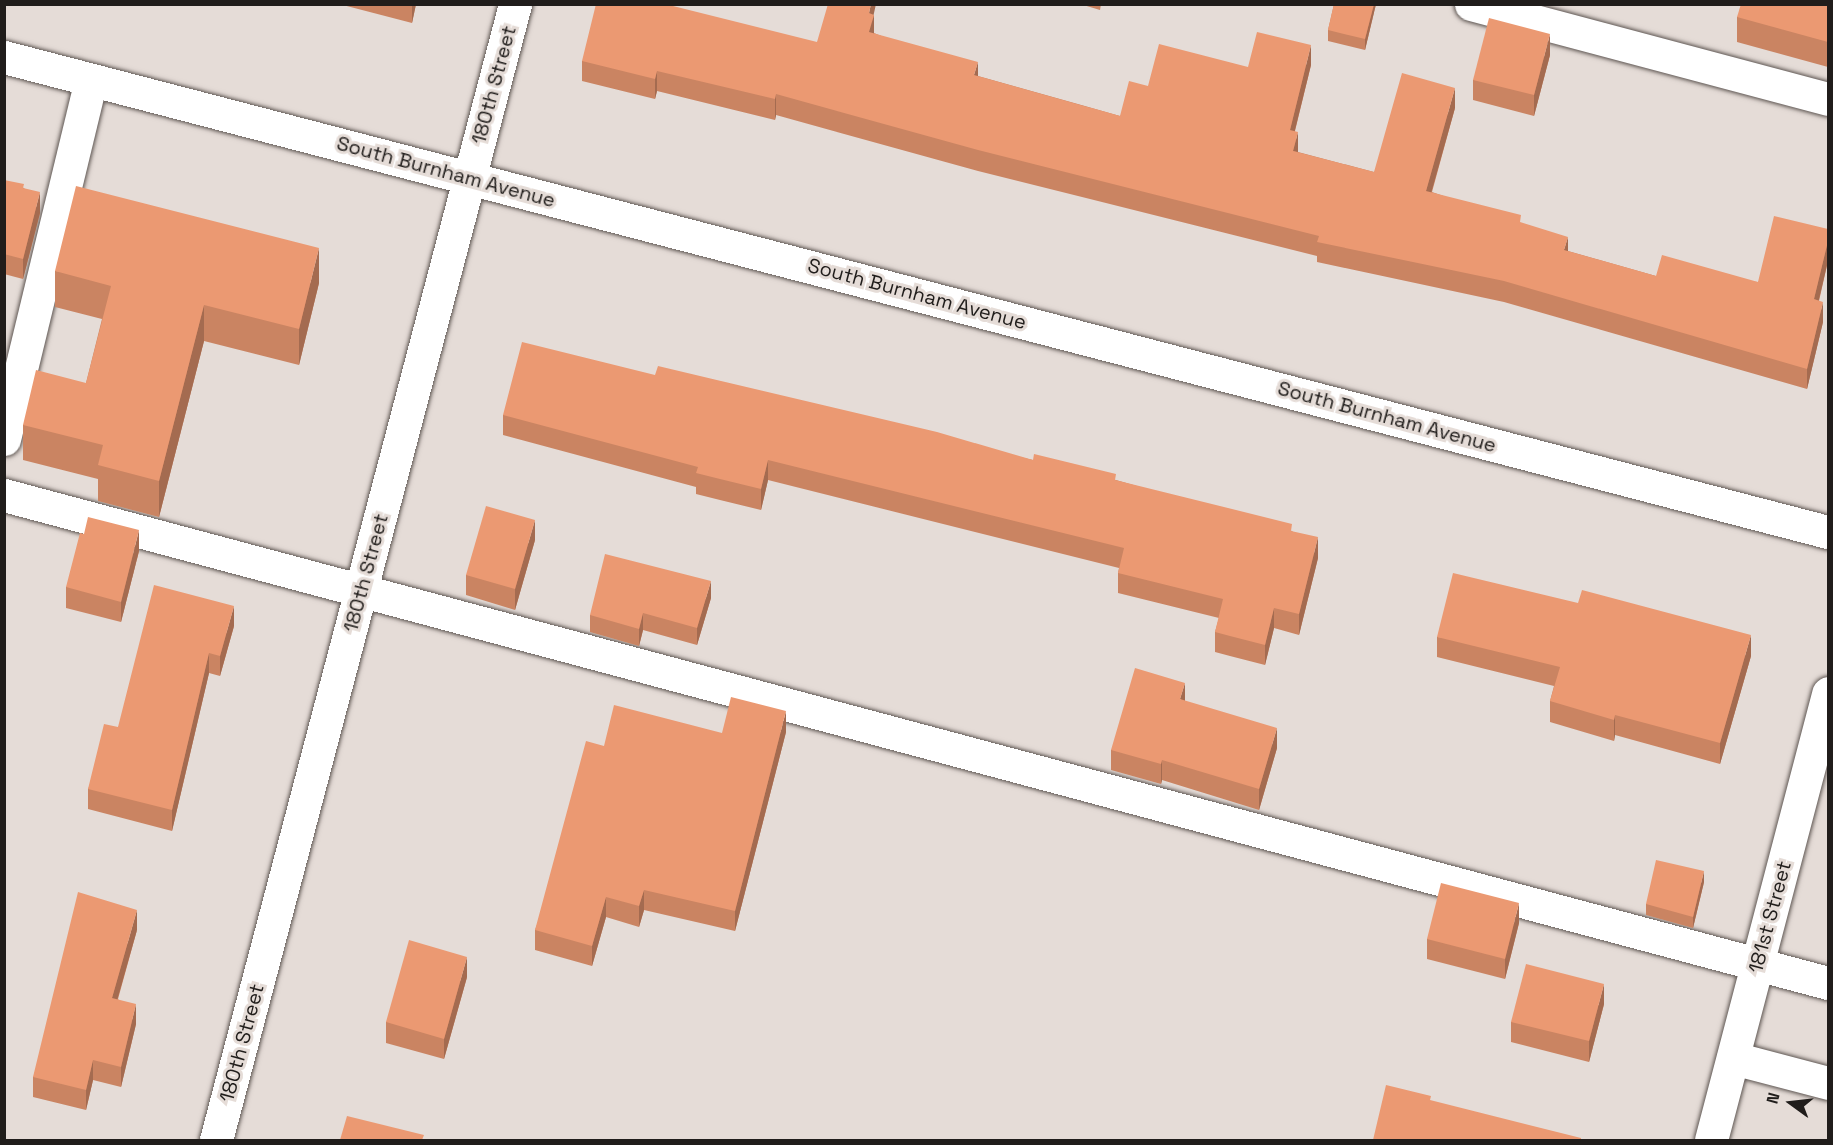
<!DOCTYPE html>
<html>
<head>
<meta charset="utf-8">
<style>
  body { margin:0 }
  #map { position:relative; width:1833px; height:1145px; overflow:hidden; background:#e5dcd7; font-family:"Space Grotesk",sans-serif }
  div>[style] { position:absolute }
  [style*='--x'] { left:calc(var(--x)*1px); top:calc(var(--y)*1px); width:calc(var(--w)*1px); rotate:calc(var(--a)*1deg) }
  .roads { filter:drop-shadow(0 0 2px #5e5652) drop-shadow(0 0 2px #5e5652) }
  .minor>* { height:33px; margin:-16.5px; padding:0 16.5px; transform-origin:16.5px; border-radius:16.5px; background:#fff }
  .major>* { height:33px; margin:-16.5px; padding:0 16.5px; transform-origin:16.5px; border-radius:16.5px; background:#fff }
  .wall>* { inset:0; background:#ca8462 }
  .shaded-wall>* { inset:0; background:#a46b50 }
  .building>* { inset:0; background:#eb9972 }
  span { translate:-50% -50%; white-space:nowrap; text-align:center; line-height:1.15; -webkit-text-stroke:6px #e5dcd7; paint-order:stroke }
  .street-label { font-size:20px; color:#201d1b }
  .frame { position:absolute; inset:0; border:6px solid #201d1b; pointer-events:none }
  .north { position:absolute; left:1761px; top:1073px; width:60px; height:60px; -webkit-text-stroke:4px #e5dcd7; paint-order:stroke; rotate:285deg; font-size:16px; font-weight:700; line-height:24px; text-align:center; color:#201d1b }
  .north::after { content:''; display:block; margin:auto; width:21px; height:27px; background:#201d1b; clip-path:polygon(50% 0,100% 100%,50% 72%,0 100%) }
</style>
</head>
<body>
<div id="map">
  <div class="roads">
    <div class="minor">
      <i style="--x:1471;--y:4;--w:369;--a:14.9"></i>
      <i style="--x:4;--y:439;--w:369;--a:-76.4"></i>
      <i style="--x:4;--y:495;--w:1888;--a:14.98"></i>
      <i style="--x:1733;--y:1058;--w:98;--a:14.7"></i>
      <i style="--x:216;--y:1140;--w:1175;--a:-75.25"></i>
      <i style="--x:1711;--y:1140;--w:462;--a:-75.3"></i>
    </div>
    <div class="major">
      <i style="--x:4;--y:57;--w:1885;--a:14.6"></i>
    </div>
  </div>
  <div class="wall">
    <i style="clip-path:polygon(339px 4px,416px 4px,412px 23px)"></i>
    <i style="clip-path:polygon(1080px 4px,1101px 4px,1100px 10px)"></i>
    <i style="clip-path:polygon(1334px 4px,1376px 4px,1365px 50px,1328px 41px,1328px 30px)"></i>
    <i style="clip-path:polygon(1828px 4px,1828px 67px,1737px 42px,1737px 17px)"></i>
    <i style="clip-path:polygon(874px 15px,874px 33px,978px 76px,1120px 116px,1148px 86px,1248px 67px,1311px 65px,1295px 131px,1298px 152px,1374px 172px,1455px 108px,1432px 192px,1521px 223px,1568px 251px,1656px 276px,1758px 282px,1828px 229px,1828px 261px,1819px 301px,1823px 322px,1807px 389px,1504px 302px,1317px 262px,1317px 256px,978px 171px,776px 115px,775px 120px,657px 91px,655px 99px,582px 81px,582px 61px,817px 42px)"></i>
    <i style="clip-path:polygon(1550px 55px,1534px 116px,1473px 100px,1473px 80px)"></i>
    <i style="clip-path:polygon(4px 180px,24px 188px,40px 213px,23px 279px,4px 274px)"></i>
    <i style="clip-path:polygon(55px 271px,319px 283px,299px 365px,204px 341px,159px 517px,98px 501px,98px 479px,23px 460px,23px 425px,86px 383px,102px 319px,55px 307px)"></i>
    <i style="clip-path:polygon(655px 375px,1033px 460px,1116px 480px,1292px 531px,1318px 558px,1299px 635px,1274px 628px,1265px 665px,1215px 652px,1215px 632px,1219px 618px,1118px 593px,1118px 573px,1119px 568px,768px 480px,761px 510px,696px 494px,696px 487px,503px 435px,503px 415px)"></i>
    <i style="clip-path:polygon(535px 540px,515px 610px,466px 595px,466px 575px)"></i>
    <i style="clip-path:polygon(139px 551px,121px 622px,66px 608px,66px 587px)"></i>
    <i style="clip-path:polygon(711px 598px,697px 645px,643px 630px,639px 646px,590px 632px,590px 615px)"></i>
    <i style="clip-path:polygon(234px 626px,220px 676px,209px 673px,172px 831px,88px 809px,88px 789px,118px 727px)"></i>
    <i style="clip-path:polygon(1437px 637px,1751px 656px,1720px 764px,1615px 735px,1614px 741px,1550px 722px,1550px 701px,1554px 686px,1437px 657px)"></i>
    <i style="clip-path:polygon(1185px 701px,1277px 748px,1259px 810px,1162px 780px,1161px 784px,1111px 770px,1111px 750px)"></i>
    <i style="clip-path:polygon(786px 732px,735px 931px,644px 910px,639px 927px,606px 917px,592px 966px,535px 950px,535px 930px,604px 746px,722px 733px)"></i>
    <i style="clip-path:polygon(1704px 882px,1693px 928px,1646px 915px,1646px 904px)"></i>
    <i style="clip-path:polygon(1519px 923px,1505px 979px,1427px 959px,1427px 939px)"></i>
    <i style="clip-path:polygon(137px 930px,118px 999px,136px 1024px,121px 1087px,93px 1080px,86px 1110px,33px 1097px,33px 1077px)"></i>
    <i style="clip-path:polygon(467px 977px,444px 1059px,386px 1043px,386px 1022px)"></i>
    <i style="clip-path:polygon(1604px 1004px,1589px 1062px,1511px 1042px,1511px 1022px)"></i>
  </div>
  <div class="shaded-wall">
    <i style="clip-path:polygon(412px 4px,416px 4px,412px 23px)"></i>
    <i style="clip-path:polygon(871px 4px,876px 4px,872px 22px,874px 15px,874px 35px,869px 52px,869px 13px)"></i>
    <i style="clip-path:polygon(1374px 4px,1376px 4px,1365px 50px,1365px 39px)"></i>
    <i style="clip-path:polygon(1550px 34px,1550px 55px,1534px 116px,1534px 95px)"></i>
    <i style="clip-path:polygon(1311px 45px,1311px 65px,1290px 150px,1290px 130px)"></i>
    <i style="clip-path:polygon(978px 62px,978px 83px,974px 75px)"></i>
    <i style="clip-path:polygon(657px 71px,657px 91px,655px 99px,655px 79px)"></i>
    <i style="clip-path:polygon(1455px 88px,1455px 108px,1426px 211px,1426px 191px)"></i>
    <i style="clip-path:polygon(776px 94px,776px 115px,775px 120px,775px 99px)"></i>
    <i style="clip-path:polygon(1298px 132px,1298px 152px,1293px 151px)"></i>
    <i style="clip-path:polygon(40px 192px,40px 213px,23px 279px,23px 259px)"></i>
    <i style="clip-path:polygon(1568px 237px,1568px 257px,1564px 250px)"></i>
    <i style="clip-path:polygon(1828px 241px,1828px 261px,1814px 320px,1814px 299px)"></i>
    <i style="clip-path:polygon(319px 248px,319px 283px,299px 365px,299px 329px)"></i>
    <i style="clip-path:polygon(1823px 302px,1823px 322px,1807px 389px,1807px 369px)"></i>
    <i style="clip-path:polygon(204px 305px,204px 341px,159px 517px,159px 481px)"></i>
    <i style="clip-path:polygon(768px 460px,768px 480px,761px 510px,761px 489px)"></i>
    <i style="clip-path:polygon(535px 520px,535px 540px,515px 610px,515px 589px)"></i>
    <i style="clip-path:polygon(139px 530px,139px 551px,121px 622px,121px 602px)"></i>
    <i style="clip-path:polygon(1318px 537px,1318px 558px,1299px 635px,1299px 614px)"></i>
    <i style="clip-path:polygon(711px 581px,711px 598px,697px 645px,697px 628px)"></i>
    <i style="clip-path:polygon(234px 606px,234px 626px,220px 676px,220px 656px)"></i>
    <i style="clip-path:polygon(1274px 608px,1274px 628px,1265px 665px,1265px 645px)"></i>
    <i style="clip-path:polygon(643px 613px,643px 630px,639px 646px,639px 629px)"></i>
    <i style="clip-path:polygon(1751px 635px,1751px 656px,1720px 764px,1720px 743px)"></i>
    <i style="clip-path:polygon(209px 653px,209px 673px,172px 831px,172px 810px)"></i>
    <i style="clip-path:polygon(1185px 683px,1185px 703px,1180px 699px)"></i>
    <i style="clip-path:polygon(786px 711px,786px 732px,735px 931px,735px 911px)"></i>
    <i style="clip-path:polygon(1615px 715px,1615px 735px,1614px 741px,1614px 720px)"></i>
    <i style="clip-path:polygon(1277px 728px,1277px 748px,1259px 810px,1259px 789px)"></i>
    <i style="clip-path:polygon(1162px 760px,1162px 780px,1161px 784px,1161px 764px)"></i>
    <i style="clip-path:polygon(1704px 871px,1704px 882px,1693px 928px,1693px 917px)"></i>
    <i style="clip-path:polygon(644px 890px,644px 910px,639px 927px,639px 906px)"></i>
    <i style="clip-path:polygon(606px 897px,606px 917px,592px 966px,592px 946px)"></i>
    <i style="clip-path:polygon(1519px 903px,1519px 923px,1505px 979px,1505px 959px)"></i>
    <i style="clip-path:polygon(137px 910px,137px 930px,112px 1018px,112px 998px)"></i>
    <i style="clip-path:polygon(467px 957px,467px 977px,444px 1059px,444px 1039px)"></i>
    <i style="clip-path:polygon(1604px 984px,1604px 1004px,1589px 1062px,1589px 1041px)"></i>
    <i style="clip-path:polygon(136px 1004px,136px 1024px,121px 1087px,121px 1067px)"></i>
    <i style="clip-path:polygon(93px 1060px,93px 1080px,86px 1110px,86px 1090px)"></i>
  </div>
  <div class="building">
    <i style="clip-path:polygon(596px 4px,665px 4px,817px 42px,828px 4px,871px 4px,869px 13px,874px 15px,869px 32px,978px 62px,974px 75px,1120px 116px,1129px 81px,1148px 86px,1159px 44px,1248px 67px,1257px 32px,1311px 45px,1290px 130px,1298px 132px,1293px 151px,1374px 172px,1402px 73px,1455px 88px,1426px 191px,1521px 215px,1520px 222px,1568px 237px,1564px 250px,1656px 276px,1662px 255px,1758px 282px,1774px 216px,1828px 229px,1828px 241px,1814px 299px,1823px 302px,1807px 369px,1504px 281px,1317px 242px,1319px 236px,978px 150px,776px 94px,775px 99px,657px 71px,655px 79px,582px 61px)"></i>
    <i style="clip-path:polygon(1334px 4px,1374px 4px,1365px 39px,1328px 30px)"></i>
    <i style="clip-path:polygon(1741px 4px,1828px 4px,1828px 42px,1737px 17px)"></i>
    <i style="clip-path:polygon(1489px 18px,1550px 34px,1534px 95px,1473px 80px)"></i>
    <i style="clip-path:polygon(4px 180px,24px 184px,23px 188px,40px 192px,23px 259px,4px 254px)"></i>
    <i style="clip-path:polygon(76px 186px,319px 248px,299px 329px,204px 305px,159px 481px,98px 465px,103px 445px,23px 425px,36px 370px,86px 383px,111px 286px,55px 271px)"></i>
    <i style="clip-path:polygon(522px 342px,655px 375px,658px 366px,937px 432px,1033px 460px,1034px 454px,1116px 474px,1115px 480px,1292px 524px,1291px 531px,1318px 537px,1299px 614px,1274px 608px,1265px 645px,1215px 632px,1223px 599px,1118px 573px,1124px 548px,768px 460px,761px 489px,696px 473px,698px 467px,503px 415px)"></i>
    <i style="clip-path:polygon(486px 506px,535px 520px,515px 589px,466px 575px)"></i>
    <i style="clip-path:polygon(88px 517px,139px 530px,121px 602px,66px 587px,80px 533px,84px 534px)"></i>
    <i style="clip-path:polygon(605px 554px,711px 581px,697px 628px,643px 613px,639px 629px,590px 615px)"></i>
    <i style="clip-path:polygon(1453px 573px,1578px 603px,1582px 590px,1751px 635px,1720px 743px,1615px 715px,1614px 720px,1550px 701px,1560px 667px,1437px 637px)"></i>
    <i style="clip-path:polygon(154px 585px,234px 606px,220px 656px,209px 653px,172px 810px,88px 789px,104px 724px,118px 727px)"></i>
    <i style="clip-path:polygon(1135px 668px,1185px 683px,1180px 699px,1277px 728px,1259px 789px,1162px 760px,1161px 764px,1111px 750px)"></i>
    <i style="clip-path:polygon(731px 697px,786px 711px,735px 911px,644px 890px,639px 906px,606px 897px,592px 946px,535px 930px,586px 741px,604px 746px,614px 705px,722px 733px)"></i>
    <i style="clip-path:polygon(1656px 860px,1704px 871px,1693px 917px,1646px 904px)"></i>
    <i style="clip-path:polygon(1441px 883px,1519px 903px,1505px 959px,1427px 939px)"></i>
    <i style="clip-path:polygon(78px 892px,137px 910px,112px 998px,136px 1004px,121px 1067px,93px 1060px,86px 1090px,33px 1077px)"></i>
    <i style="clip-path:polygon(409px 940px,467px 957px,444px 1039px,386px 1022px)"></i>
    <i style="clip-path:polygon(1526px 964px,1604px 984px,1589px 1041px,1511px 1022px)"></i>
    <i style="clip-path:polygon(1386px 1085px,1431px 1096px,1430px 1100px,1581px 1138px,1581px 1140px,1373px 1140px)"></i>
    <i style="clip-path:polygon(347px 1116px,424px 1135px,422px 1140px,340px 1140px)"></i>
  </div>
  <div class="street-label">
    <span style="left:494px;top:85px;rotate:-75deg">180th Street</span>
    <span style="left:446px;top:172px;rotate:15deg">South Burnham Avenue</span>
    <span style="left:917px;top:294px;rotate:15deg">South Burnham Avenue</span>
    <span style="left:1387px;top:417px;rotate:15deg">South Burnham Avenue</span>
    <span style="left:366px;top:573px;rotate:-75deg">180th Street</span>
    <span style="left:1770px;top:917px;rotate:-75deg">181st Street</span>
    <span style="left:242px;top:1043px;rotate:-75deg">180th Street</span>
  </div>
  <div class="frame"></div>
  <div class="north">N</div>
</div>
</body>
</html>
